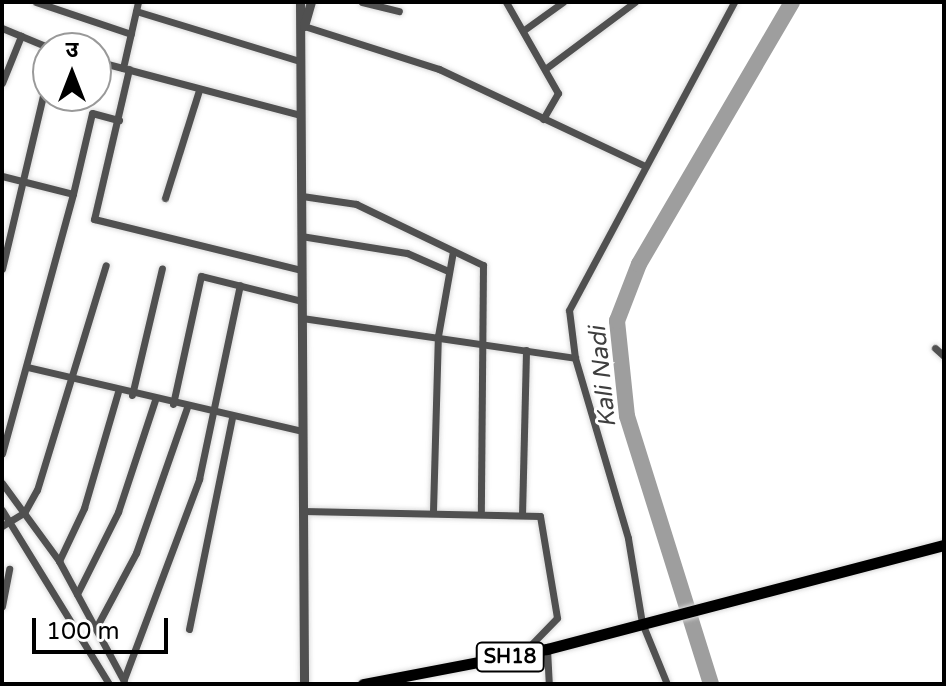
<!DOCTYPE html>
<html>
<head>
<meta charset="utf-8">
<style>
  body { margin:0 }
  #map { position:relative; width:946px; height:686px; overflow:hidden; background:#fff; font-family:"Varela Round","Noto Sans Devanagari",sans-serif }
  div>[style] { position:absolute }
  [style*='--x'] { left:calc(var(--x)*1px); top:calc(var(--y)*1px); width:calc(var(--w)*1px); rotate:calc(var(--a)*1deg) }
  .river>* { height:16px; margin:-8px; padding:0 8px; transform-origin:8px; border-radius:8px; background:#9e9e9e }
  .roads { filter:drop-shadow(0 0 2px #dbdbdb) drop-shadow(0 0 2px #dbdbdb) }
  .minor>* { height:7px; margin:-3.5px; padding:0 3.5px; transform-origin:3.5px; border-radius:3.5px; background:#505050 }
  .tertiary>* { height:9px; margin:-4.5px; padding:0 4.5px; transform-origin:4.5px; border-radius:4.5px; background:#505050 }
  .primary>* { height:11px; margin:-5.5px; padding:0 5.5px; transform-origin:5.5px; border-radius:5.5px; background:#000 }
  span { translate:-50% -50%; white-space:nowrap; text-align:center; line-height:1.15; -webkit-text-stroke:6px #fff; paint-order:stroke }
  .shield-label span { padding:2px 6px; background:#fff; border:2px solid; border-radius:6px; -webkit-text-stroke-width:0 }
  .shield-label { font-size:20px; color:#000; font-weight:700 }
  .water-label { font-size:24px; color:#3f3f3f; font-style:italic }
  .frame { position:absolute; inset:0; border:4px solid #000; pointer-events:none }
  .north { position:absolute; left:32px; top:32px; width:80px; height:80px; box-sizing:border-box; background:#fff; border:2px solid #999; border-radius:50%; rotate:0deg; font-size:22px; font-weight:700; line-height:32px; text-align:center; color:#000 }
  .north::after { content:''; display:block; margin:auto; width:28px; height:36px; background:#000; clip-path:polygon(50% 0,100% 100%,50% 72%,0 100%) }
  .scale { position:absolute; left:32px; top:618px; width:136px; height:36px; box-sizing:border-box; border:4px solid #000; border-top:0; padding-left:10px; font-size:24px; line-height:28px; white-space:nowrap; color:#000; -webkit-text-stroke:6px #fff; paint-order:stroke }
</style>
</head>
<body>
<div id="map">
  <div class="river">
    <i style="--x:711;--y:684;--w:281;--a:-107.4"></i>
    <i style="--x:627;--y:416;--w:96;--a:-96"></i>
    <i style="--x:617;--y:321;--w:61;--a:-68.9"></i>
    <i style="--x:639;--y:264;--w:303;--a:-59.7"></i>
  </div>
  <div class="roads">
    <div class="minor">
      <i style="--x:36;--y:2;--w:100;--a:18.6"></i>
      <i style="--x:362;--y:2;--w:38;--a:14"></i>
      <i style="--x:506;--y:2;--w:105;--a:60.3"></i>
      <i style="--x:558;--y:93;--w:30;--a:120"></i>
      <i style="--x:136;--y:11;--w:171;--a:17"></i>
      <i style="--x:304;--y:26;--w:142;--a:17.7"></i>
      <i style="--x:439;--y:69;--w:228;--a:25.2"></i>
      <i style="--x:2;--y:28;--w:52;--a:22.6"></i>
      <i style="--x:524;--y:30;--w:48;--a:-35.7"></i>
      <i style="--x:96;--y:61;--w:211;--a:14.8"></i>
      <i style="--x:123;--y:68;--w:68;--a:-77.2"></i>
      <i style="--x:129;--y:69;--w:154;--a:103.1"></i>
      <i style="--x:94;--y:219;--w:214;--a:13.8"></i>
      <i style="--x:545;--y:69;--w:112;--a:-36.7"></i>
      <i style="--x:2;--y:83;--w:51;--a:-68"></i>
      <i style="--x:2;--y:176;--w:73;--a:14.2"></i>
      <i style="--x:73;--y:194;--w:269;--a:105.3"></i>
      <i style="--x:73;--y:194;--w:83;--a:-76.8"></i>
      <i style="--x:92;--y:113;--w:28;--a:15"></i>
      <i style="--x:302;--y:196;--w:55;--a:8.4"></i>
      <i style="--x:356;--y:204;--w:141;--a:25.7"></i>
      <i style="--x:483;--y:265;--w:248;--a:90.5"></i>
      <i style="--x:165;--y:198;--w:113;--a:-72.5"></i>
      <i style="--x:301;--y:236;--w:107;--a:9.1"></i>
      <i style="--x:407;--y:253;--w:43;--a:23.6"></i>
      <i style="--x:2;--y:269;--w:199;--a:-76.7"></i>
      <i style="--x:302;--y:318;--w:276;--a:8.3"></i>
      <i style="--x:935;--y:348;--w:12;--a:42"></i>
      <i style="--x:27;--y:367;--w:283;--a:13.1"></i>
      <i style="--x:132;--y:395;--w:130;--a:-76.7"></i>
      <i style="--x:173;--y:404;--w:131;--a:-77.7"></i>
      <i style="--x:201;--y:276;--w:104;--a:13.9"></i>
      <i style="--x:2;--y:483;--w:97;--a:53.8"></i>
      <i style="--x:59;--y:561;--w:136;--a:61.6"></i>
      <i style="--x:2;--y:510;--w:204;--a:58.4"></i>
      <i style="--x:303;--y:511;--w:237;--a:1.2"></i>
      <i style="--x:540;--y:516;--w:103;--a:80.5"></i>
      <i style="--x:557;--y:618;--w:49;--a:134.2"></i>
      <i style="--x:433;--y:511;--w:175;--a:-88.4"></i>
      <i style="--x:438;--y:336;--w:86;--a:-80"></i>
      <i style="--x:522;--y:515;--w:165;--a:-88.6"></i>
      <i style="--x:2;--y:526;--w:26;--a:-31"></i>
      <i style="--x:24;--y:513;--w:26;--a:-61"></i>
      <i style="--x:37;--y:490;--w:235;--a:-73"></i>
      <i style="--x:59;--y:561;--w:59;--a:-64.7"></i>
      <i style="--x:84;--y:508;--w:121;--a:-73.7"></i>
      <i style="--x:77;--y:594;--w:92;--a:-63.4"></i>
      <i style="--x:118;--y:512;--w:118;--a:-71.7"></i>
      <i style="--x:2;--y:606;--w:38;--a:-79"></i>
      <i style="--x:97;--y:626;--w:83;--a:-61.9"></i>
      <i style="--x:136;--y:553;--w:155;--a:-70.7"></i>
      <i style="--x:189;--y:629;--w:216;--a:-78.5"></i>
      <i style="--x:547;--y:649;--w:35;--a:87"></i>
      <i style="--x:124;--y:679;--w:214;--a:-69.4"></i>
      <i style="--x:199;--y:479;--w:198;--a:-78.1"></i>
      <i style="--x:667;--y:684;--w:66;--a:-112.3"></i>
      <i style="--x:642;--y:623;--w:86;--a:-99.4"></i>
      <i style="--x:628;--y:538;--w:188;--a:-106.4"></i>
      <i style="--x:575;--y:358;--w:48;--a:-97.1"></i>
      <i style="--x:569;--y:310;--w:349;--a:-61.8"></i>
    </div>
    <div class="tertiary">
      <i style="--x:300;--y:2;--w:682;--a:89.66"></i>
      <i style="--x:304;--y:26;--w:25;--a:-74"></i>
    </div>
    <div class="primary">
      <i style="--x:363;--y:684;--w:187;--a:-10.8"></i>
      <i style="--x:547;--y:649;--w:410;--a:-14.7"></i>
    </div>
  </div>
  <div class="shield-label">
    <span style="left:510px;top:657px">SH18</span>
  </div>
  <div class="water-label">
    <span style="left:603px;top:377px;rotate:-96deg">Kali Nadi</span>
  </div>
  <div class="frame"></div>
  <div class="north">उ</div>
  <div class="scale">100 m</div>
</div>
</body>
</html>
